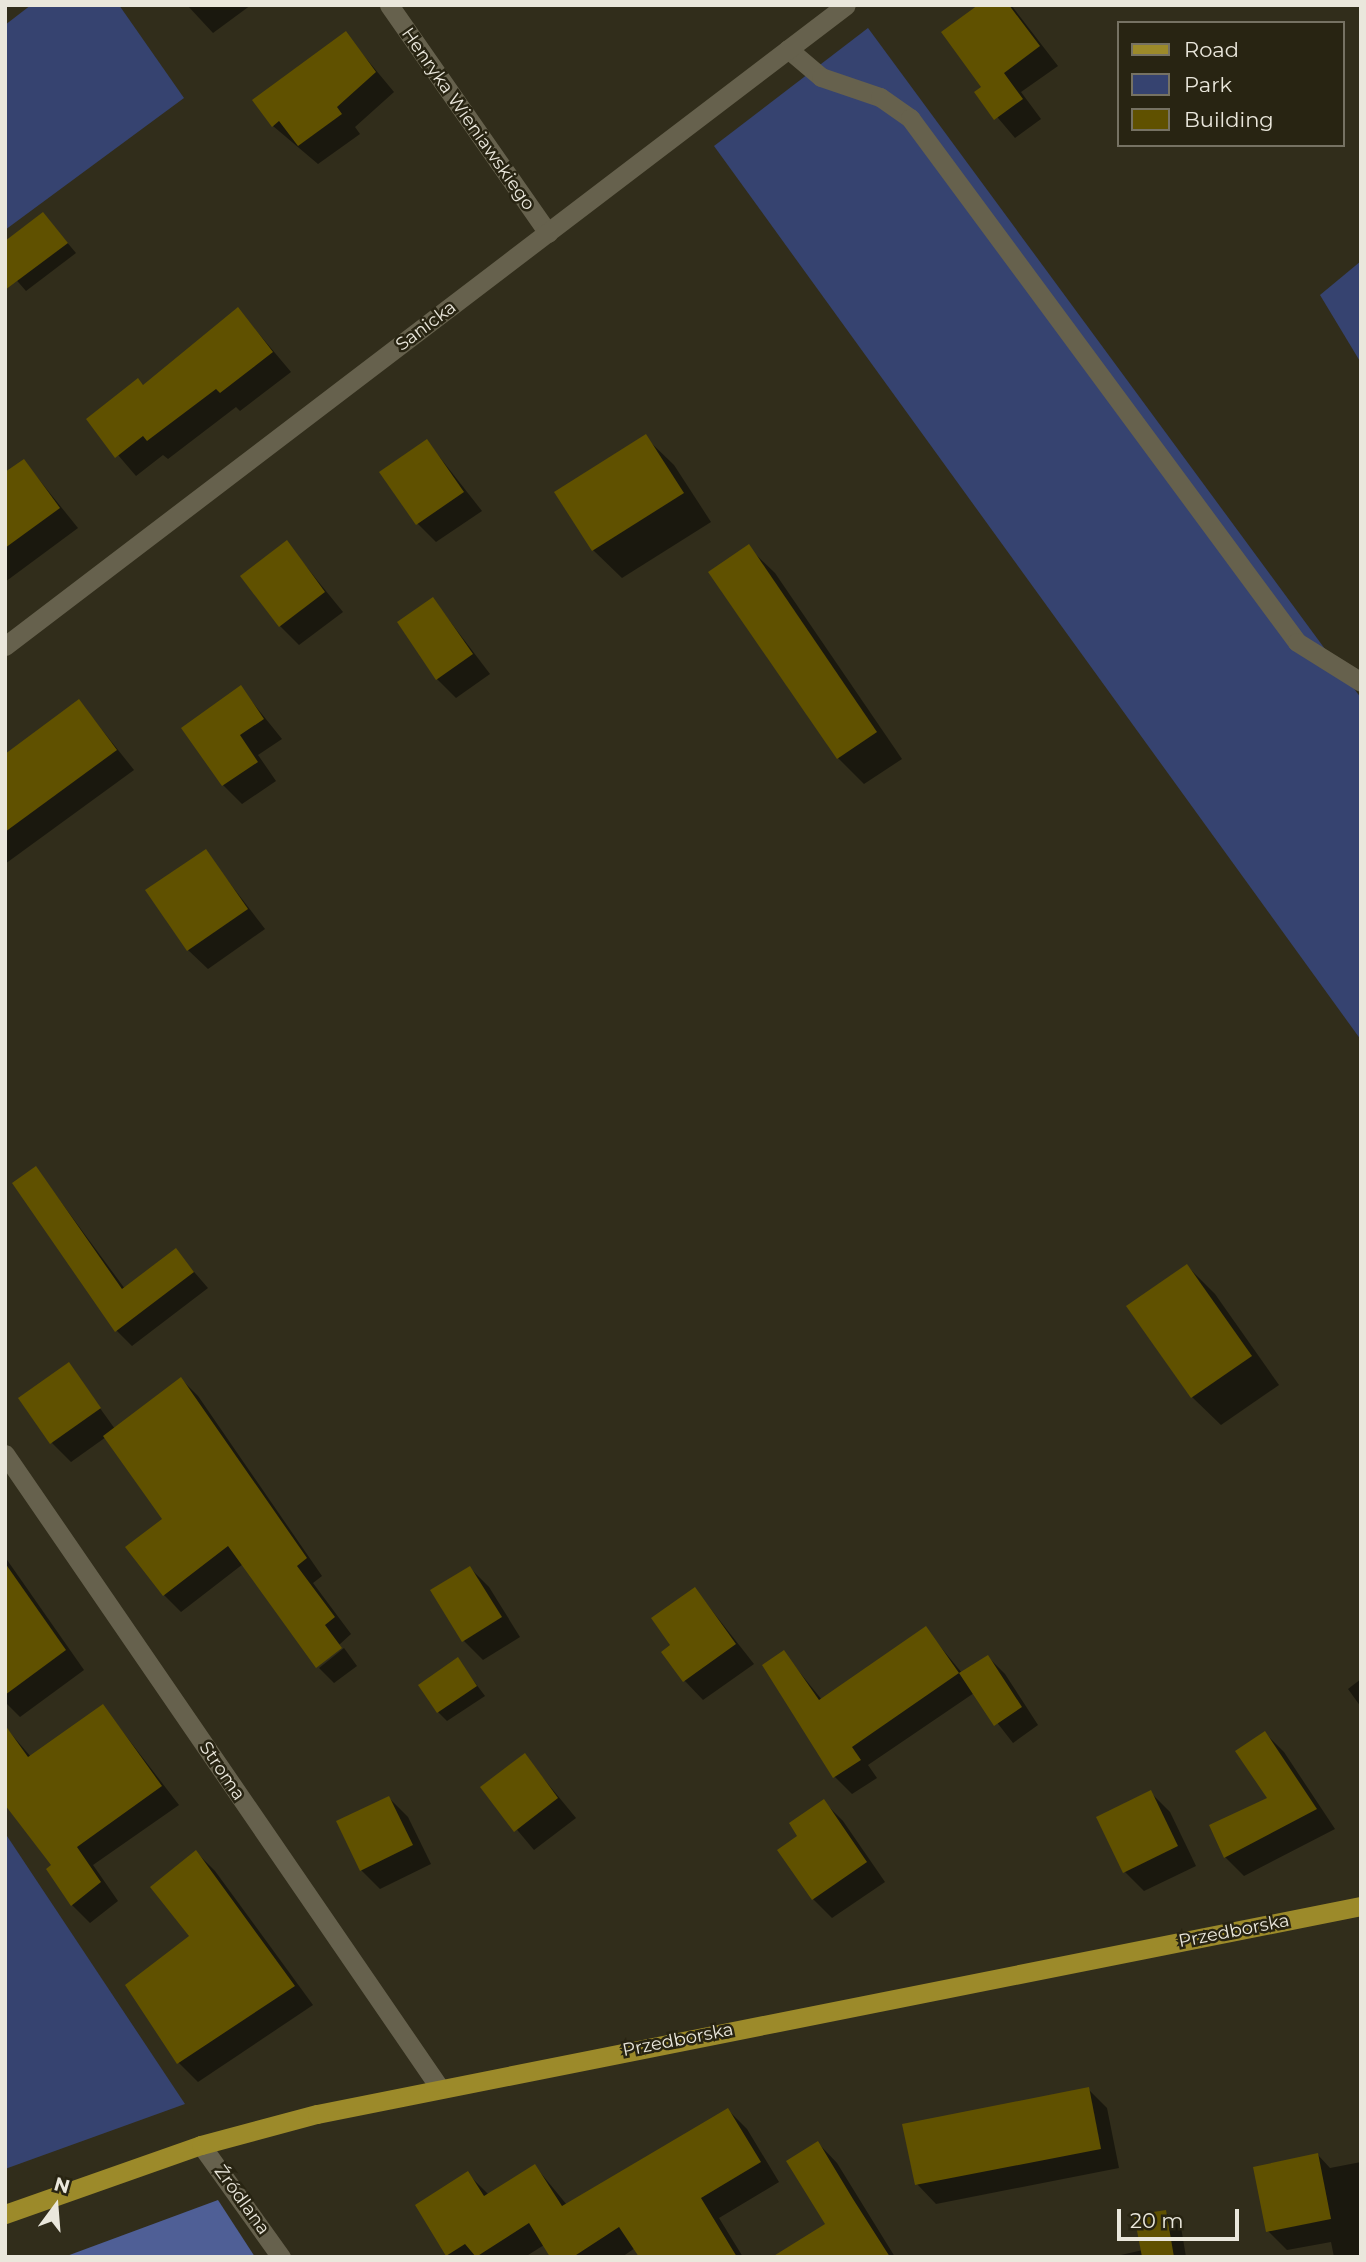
<!DOCTYPE html>
<html>
<head>
<meta charset="utf-8">
<style>
  body { margin:0 }
  #map { position:relative; width:1366px; height:2262px; overflow:hidden; background:#312d1b; font-family:Montserrat,sans-serif }
  div>[style] { position:absolute }
  [style*='--x'] { left:calc(var(--x)*1px); top:calc(var(--y)*1px); width:calc(var(--w)*1px); rotate:calc(var(--a)*1deg) }
  .green>* { inset:0; background:#364370 }
  .forest>* { inset:0; background:#4f5f96 }
  .shadow>* { inset:0; background:#0007 }
  .building>* { inset:0; background:#605100 }
  .service>* { height:19px; margin:-9.5px; padding:0 9.5px; transform-origin:9.5px; border-radius:9.5px; background:#66614d }
  .minor>* { height:19px; margin:-9.5px; padding:0 9.5px; transform-origin:9.5px; border-radius:9.5px; background:#66614d }
  .tertiary>* { height:19px; margin:-9.5px; padding:0 9.5px; transform-origin:9.5px; border-radius:9.5px; background:#66614d }
  .primary>* { height:19px; margin:-9.5px; padding:0 9.5px; transform-origin:9.5px; border-radius:9.5px; background:#9c8a2a }
  span { translate:-50% -50%; white-space:nowrap; text-align:center; line-height:1.15; -webkit-text-stroke:5px #282412; paint-order:stroke }
  .street-label { font-size:18px; color:#eae7dc }
  .frame { position:absolute; inset:0; border:7px solid #eae7dc; pointer-events:none }
  .legend { position:absolute; left:1117px; top:21px; width:228px; height:126px; box-sizing:border-box; background:#282412; border:2px solid #767263; margin:0; padding:9px 12px; list-style:none; font-size:21px; color:#eae7dc }
  .legend li { display:flex; align-items:center; gap:14px; height:35px }
  .legend b { width:35px; border:2px solid #767263 }
  .north { position:absolute; left:21px; top:2171px; width:70px; height:70px; -webkit-text-stroke:5px #282412; paint-order:stroke; rotate:16deg; font-size:19px; font-weight:700; line-height:28px; text-align:center; color:#eae7dc }
  .north::after { content:''; display:block; margin:auto; width:24px; height:32px; background:#eae7dc; clip-path:polygon(50% 0,100% 100%,50% 72%,0 100%) }
  .scale { position:absolute; left:1117px; top:2209px; width:122px; height:32px; box-sizing:border-box; border:4px solid #eae7dc; border-top:0; padding-left:9px; font-size:21px; line-height:24px; white-space:nowrap; color:#eae7dc; -webkit-text-stroke:5px #282412; paint-order:stroke }
</style>
</head>
<body>
<div id="map">
  <div class="green">
    <i style="clip-path:polygon(31px 5px,119px 5px,184px 98px,5px 230px,5px 25px)"></i>
    <i style="clip-path:polygon(868px 28px,1361px 698px,1361px 1040px,714px 146px)"></i>
    <i style="clip-path:polygon(1361px 261px,1361px 363px,1320px 295px)"></i>
    <i style="clip-path:polygon(5px 1833px,185px 2104px,5px 2169px)"></i>
  </div>
  <div class="forest">
    <i style="clip-path:polygon(218px 2200px,255px 2257px,64px 2257px)"></i>
  </div>
  <div class="shadow">
    <i style="clip-path:polygon(187px 5px,251px 5px,213px 33px)"></i>
    <i style="clip-path:polygon(981px 5px,1011px 5px,1058px 66px,1021px 92px,1041px 119px,1015px 138px,976px 92px,983px 87px)"></i>
    <i style="clip-path:polygon(345px 33px,394px 92px,355px 127px,360px 134px,318px 164px,273px 126px)"></i>
    <i style="clip-path:polygon(43px 214px,76px 253px,26px 291px,5px 267px)"></i>
    <i style="clip-path:polygon(238px 309px,291px 372px,240px 411px,236px 407px,168px 459px,163px 455px,136px 476px,88px 420px,144px 387px)"></i>
    <i style="clip-path:polygon(645px 437px,674px 465px,711px 522px,622px 578px,593px 550px)"></i>
    <i style="clip-path:polygon(427px 441px,482px 511px,436px 542px,417px 523px)"></i>
    <i style="clip-path:polygon(24px 461px,78px 528px,5px 582px,5px 475px)"></i>
    <i style="clip-path:polygon(287px 543px,343px 612px,299px 645px,280px 626px)"></i>
    <i style="clip-path:polygon(748px 547px,775px 573px,902px 759px,864px 784px,838px 758px)"></i>
    <i style="clip-path:polygon(433px 599px,490px 674px,456px 698px,437px 679px)"></i>
    <i style="clip-path:polygon(241px 688px,282px 739px,258px 755px,276px 781px,242px 804px,223px 785px,184px 728px)"></i>
    <i style="clip-path:polygon(79px 701px,134px 770px,5px 864px,5px 760px)"></i>
    <i style="clip-path:polygon(205px 851px,265px 929px,208px 969px,188px 950px)"></i>
    <i style="clip-path:polygon(36px 1168px,125px 1289px,176px 1251px,208px 1288px,132px 1346px,117px 1331px)"></i>
    <i style="clip-path:polygon(1187px 1266px,1215px 1294px,1279px 1385px,1221px 1425px,1192px 1397px,1129px 1307px)"></i>
    <i style="clip-path:polygon(181px 1379px,198px 1396px,322px 1576px,313px 1583px,351px 1634px,317px 1665px,243px 1564px,181px 1612px,164px 1595px,165px 1519px,106px 1437px,71px 1462px,52px 1443px,84px 1386px,115px 1429px)"></i>
    <i style="clip-path:polygon(5px 1557px,84px 1670px,20px 1717px,5px 1702px)"></i>
    <i style="clip-path:polygon(470px 1568px,489px 1587px,520px 1637px,483px 1660px,464px 1641px,433px 1591px)"></i>
    <i style="clip-path:polygon(695px 1589px,754px 1664px,703px 1700px,684px 1680px,673px 1645px)"></i>
    <i style="clip-path:polygon(925px 1628px,962px 1673px,988px 1657px,1005px 1674px,1038px 1725px,1013px 1743px,974px 1693px,868px 1765px,877px 1778px,852px 1794px,835px 1777px,784px 1653px,822px 1700px)"></i>
    <i style="clip-path:polygon(344px 1648px,357px 1666px,334px 1683px,319px 1668px)"></i>
    <i style="clip-path:polygon(458px 1660px,485px 1696px,447px 1721px,438px 1712px)"></i>
    <i style="clip-path:polygon(1361px 1679px,1361px 1707px,1348px 1689px)"></i>
    <i style="clip-path:polygon(103px 1706px,179px 1805px,93px 1865px,118px 1901px,90px 1923px,72px 1905px,7px 1729px,31px 1757px)"></i>
    <i style="clip-path:polygon(1265px 1733px,1284px 1752px,1335px 1829px,1244px 1876px,1225px 1857px,1270px 1798px)"></i>
    <i style="clip-path:polygon(525px 1756px,576px 1818px,534px 1850px,482px 1788px)"></i>
    <i style="clip-path:polygon(1151px 1793px,1170px 1812px,1196px 1866px,1144px 1891px,1125px 1872px)"></i>
    <i style="clip-path:polygon(389px 1798px,408px 1817px,431px 1864px,380px 1889px,361px 1870px)"></i>
    <i style="clip-path:polygon(824px 1802px,843px 1821px,885px 1882px,832px 1918px,813px 1899px)"></i>
    <i style="clip-path:polygon(196px 1852px,215px 1871px,313px 2005px,198px 2082px,179px 2063px)"></i>
    <i style="clip-path:polygon(1088px 2089px,1107px 2108px,1119px 2168px,936px 2204px,917px 2184px)"></i>
    <i style="clip-path:polygon(728px 2110px,747px 2129px,779px 2182px,719px 2218px,743px 2257px,641px 2257px,635px 2248px,622px 2257px,552px 2257px,544px 2245px,525px 2257px,449px 2257px,417px 2205px,468px 2174px,489px 2195px,535px 2166px,567px 2205px)"></i>
    <i style="clip-path:polygon(818px 2143px,837px 2163px,895px 2257px,776px 2257px,828px 2224px)"></i>
    <i style="clip-path:polygon(1318px 2155px,1330px 2168px,1361px 2162px,1361px 2257px,1334px 2257px,1331px 2242px,1287px 2250px,1268px 2231px)"></i>
    <i style="clip-path:polygon(1165px 2212px,1181px 2227px,1186px 2257px,1112px 2257px,1143px 2250px)"></i>
  </div>
  <div class="building">
    <i style="clip-path:polygon(978px 5px,1009px 5px,1040px 46px,1004px 73px,1023px 99px,994px 120px,974px 92px,981px 87px,941px 32px)"></i>
    <i style="clip-path:polygon(346px 31px,376px 72px,337px 107px,342px 114px,298px 146px,279px 121px,272px 127px,252px 100px)"></i>
    <i style="clip-path:polygon(43px 212px,68px 243px,5px 290px,5px 241px)"></i>
    <i style="clip-path:polygon(238px 307px,273px 352px,220px 393px,216px 389px,147px 441px,143px 436px,115px 458px,86px 419px,138px 378px,143px 385px)"></i>
    <i style="clip-path:polygon(646px 434px,684px 493px,592px 551px,554px 492px)"></i>
    <i style="clip-path:polygon(427px 439px,464px 492px,416px 525px,379px 472px)"></i>
    <i style="clip-path:polygon(24px 459px,60px 508px,5px 548px,5px 472px)"></i>
    <i style="clip-path:polygon(287px 540px,325px 592px,279px 627px,240px 576px)"></i>
    <i style="clip-path:polygon(749px 544px,877px 732px,837px 759px,708px 572px)"></i>
    <i style="clip-path:polygon(433px 597px,473px 654px,436px 680px,397px 622px)"></i>
    <i style="clip-path:polygon(241px 685px,264px 719px,240px 735px,258px 762px,222px 786px,181px 728px)"></i>
    <i style="clip-path:polygon(79px 699px,117px 750px,5px 832px,5px 754px)"></i>
    <i style="clip-path:polygon(206px 849px,248px 909px,187px 951px,145px 890px)"></i>
    <i style="clip-path:polygon(36px 1166px,122px 1289px,176px 1248px,194px 1272px,115px 1332px,12px 1183px)"></i>
    <i style="clip-path:polygon(1187px 1264px,1252px 1356px,1191px 1398px,1126px 1306px)"></i>
    <i style="clip-path:polygon(69px 1362px,101px 1408px,50px 1444px,18px 1398px)"></i>
    <i style="clip-path:polygon(181px 1377px,307px 1558px,297px 1566px,335px 1617px,325px 1625px,342px 1648px,316px 1668px,228px 1546px,163px 1596px,125px 1547px,162px 1519px,103px 1436px)"></i>
    <i style="clip-path:polygon(5px 1563px,66px 1650px,5px 1695px)"></i>
    <i style="clip-path:polygon(470px 1566px,502px 1617px,462px 1642px,430px 1590px)"></i>
    <i style="clip-path:polygon(695px 1587px,736px 1644px,683px 1682px,661px 1652px,670px 1645px,651px 1618px)"></i>
    <i style="clip-path:polygon(926px 1626px,959px 1673px,988px 1655px,1022px 1707px,994px 1726px,959px 1673px,852px 1747px,861px 1760px,833px 1778px,762px 1665px,784px 1650px,819px 1700px)"></i>
    <i style="clip-path:polygon(458px 1657px,477px 1686px,437px 1713px,418px 1685px)"></i>
    <i style="clip-path:polygon(103px 1704px,162px 1786px,77px 1847px,101px 1882px,71px 1906px,46px 1869px,51px 1865px,5px 1805px,5px 1725px,28px 1757px)"></i>
    <i style="clip-path:polygon(1265px 1731px,1317px 1809px,1224px 1858px,1209px 1825px,1267px 1798px,1235px 1751px)"></i>
    <i style="clip-path:polygon(525px 1753px,558px 1798px,514px 1832px,480px 1787px)"></i>
    <i style="clip-path:polygon(1151px 1790px,1178px 1846px,1123px 1873px,1096px 1817px)"></i>
    <i style="clip-path:polygon(389px 1796px,413px 1845px,360px 1871px,336px 1821px)"></i>
    <i style="clip-path:polygon(824px 1799px,867px 1862px,812px 1900px,777px 1850px,797px 1836px,789px 1823px)"></i>
    <i style="clip-path:polygon(196px 1850px,295px 1986px,177px 2064px,125px 1985px,189px 1936px,150px 1887px)"></i>
    <i style="clip-path:polygon(1089px 2087px,1101px 2149px,915px 2185px,902px 2124px)"></i>
    <i style="clip-path:polygon(728px 2108px,761px 2162px,701px 2198px,737px 2257px,639px 2257px,619px 2227px,573px 2257px,550px 2257px,529px 2223px,476px 2257px,465px 2244px,446px 2256px,415px 2205px,468px 2171px,484px 2196px,535px 2164px,562px 2206px)"></i>
    <i style="clip-path:polygon(818px 2141px,853px 2199px,890px 2257px,772px 2257px,825px 2224px,786px 2161px)"></i>
    <i style="clip-path:polygon(1318px 2153px,1331px 2219px,1266px 2232px,1253px 2167px)"></i>
    <i style="clip-path:polygon(1166px 2210px,1174px 2257px,1142px 2257px,1134px 2215px)"></i>
  </div>
  <div class="service">
    <i style="--x:788;--y:49;--w:43;--a:40.3"></i>
    <i style="--x:821;--y:77;--w:62;--a:18.7"></i>
    <i style="--x:880;--y:97;--w:37;--a:35"></i>
    <i style="--x:910;--y:118;--w:651;--a:53.55"></i>
    <i style="--x:1297;--y:642;--w:75;--a:32"></i>
  </div>
  <div class="minor">
    <i style="--x:389;--y:5;--w:278;--a:55.1"></i>
    <i style="--x:5;--y:1454;--w:767;--a:55.56"></i>
    <i style="--x:201;--y:2145;--w:138;--a:54.5"></i>
  </div>
  <div class="tertiary">
    <i style="--x:5;--y:646;--w:1057;--a:-37.31"></i>
  </div>
  <div class="primary">
    <i style="--x:5;--y:2214;--w:208;--a:-19.4"></i>
    <i style="--x:201;--y:2145;--w:120;--a:-15"></i>
    <i style="--x:317;--y:2114;--w:1065;--a:-11.27"></i>
  </div>
  <div class="street-label">
    <span style="left:468px;top:119px;rotate:55deg">Henryka Wieniawskiego</span>
    <span style="left:426px;top:326px;rotate:-37deg">Sanicka</span>
    <span style="left:222px;top:1771px;rotate:56deg">Stroma</span>
    <span style="left:1234px;top:1931px;rotate:-11deg">Przedborska</span>
    <span style="left:678px;top:2040px;rotate:-11deg">Przedborska</span>
    <span style="left:242px;top:2200px;rotate:54deg">Źródlana</span>
  </div>
  <div class="frame"></div>
  <ul class="legend">
  <li><b style="height:9px;background:#9c8a2a"></b>Road</li>
  <li><b style="height:19px;background:#364370"></b>Park</li>
  <li><b style="height:19px;background:#605100"></b>Building</li>
  </ul>
  <div class="north">N</div>
  <div class="scale">20 m</div>
</div>
</body>
</html>
